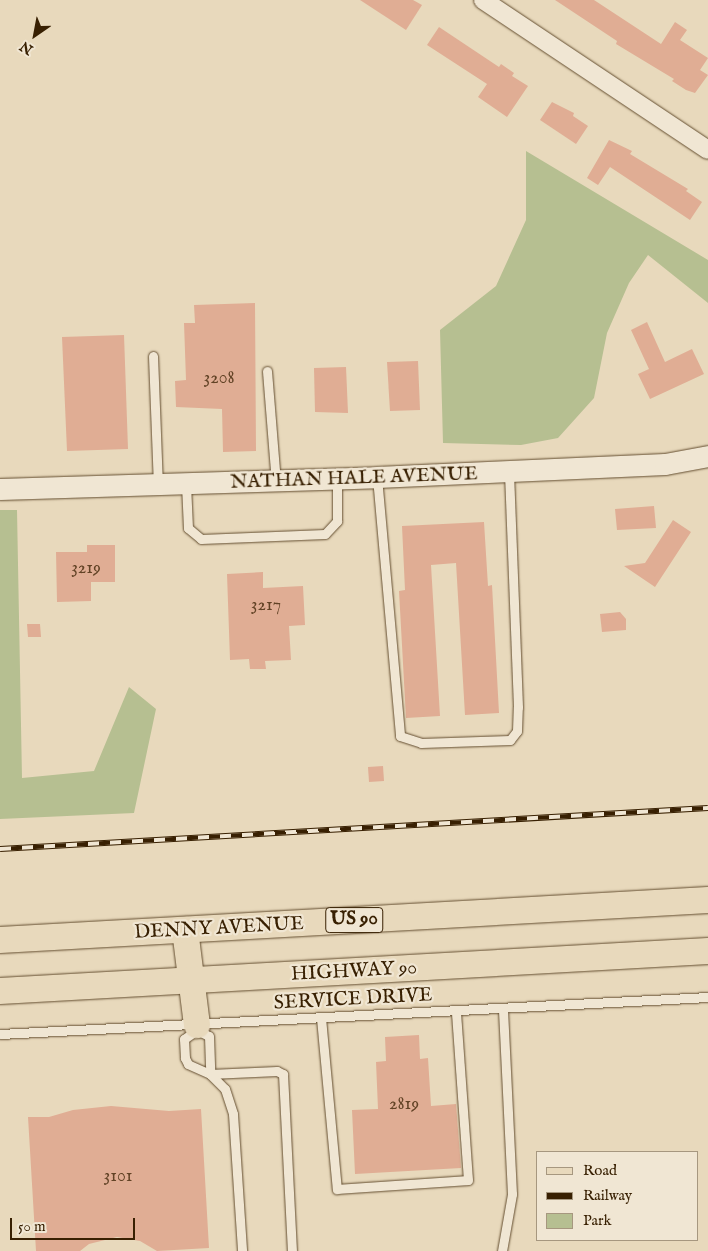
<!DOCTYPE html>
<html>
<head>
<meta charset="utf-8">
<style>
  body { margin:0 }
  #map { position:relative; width:708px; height:1251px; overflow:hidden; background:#e8d9bc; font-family:"IM FELL English",serif }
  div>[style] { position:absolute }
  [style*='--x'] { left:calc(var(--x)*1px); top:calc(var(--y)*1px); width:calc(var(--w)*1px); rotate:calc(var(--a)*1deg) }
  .green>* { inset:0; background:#b6bf91 }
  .building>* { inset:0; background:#e0ad94 }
  .roads { filter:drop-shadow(0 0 1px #644e30) drop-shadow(0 0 1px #644e30) }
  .service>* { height:9px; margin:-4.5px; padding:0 4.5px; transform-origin:4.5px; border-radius:4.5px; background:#f0e6d3 }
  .minor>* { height:18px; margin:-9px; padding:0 9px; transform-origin:9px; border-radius:9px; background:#f0e6d3 }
  .tertiary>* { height:21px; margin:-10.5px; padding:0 10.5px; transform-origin:10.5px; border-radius:10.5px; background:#f0e6d3 }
  .primary>* { height:26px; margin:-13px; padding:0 13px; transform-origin:13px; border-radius:13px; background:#e8d9bc }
  .rail>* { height:5.5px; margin-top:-2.75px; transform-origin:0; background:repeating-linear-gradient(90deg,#f0e6d3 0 11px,#382002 0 22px); box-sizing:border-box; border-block:1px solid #382002 }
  span { translate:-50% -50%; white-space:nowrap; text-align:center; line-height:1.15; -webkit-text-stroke:4.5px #f0e6d3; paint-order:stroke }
  .number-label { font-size:18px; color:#624326 }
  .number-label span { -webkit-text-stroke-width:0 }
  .shield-label span { padding:1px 4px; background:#f0e6d3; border:1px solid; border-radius:4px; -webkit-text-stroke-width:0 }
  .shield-label { font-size:19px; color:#382002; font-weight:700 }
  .street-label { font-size:20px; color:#382002 }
  .legend { position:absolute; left:536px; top:1151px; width:162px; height:90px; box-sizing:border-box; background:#f0e6d3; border:1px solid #a6977f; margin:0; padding:6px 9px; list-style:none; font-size:15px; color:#382002 }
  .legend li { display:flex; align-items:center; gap:10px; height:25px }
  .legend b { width:25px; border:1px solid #a6977f }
  .north { position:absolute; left:10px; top:10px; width:50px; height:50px; -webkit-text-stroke:4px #f0e6d3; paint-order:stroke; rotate:213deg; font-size:14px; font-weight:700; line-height:20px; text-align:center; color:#382002 }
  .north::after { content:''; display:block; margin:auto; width:18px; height:22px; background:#382002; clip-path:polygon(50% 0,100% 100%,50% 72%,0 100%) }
  .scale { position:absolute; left:10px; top:1218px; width:125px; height:22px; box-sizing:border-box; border:2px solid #382002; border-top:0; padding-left:6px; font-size:15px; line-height:18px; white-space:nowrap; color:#382002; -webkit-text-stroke:4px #f0e6d3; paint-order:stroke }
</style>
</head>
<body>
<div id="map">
  <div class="green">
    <i style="clip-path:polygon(526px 151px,708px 260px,708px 303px,648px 255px,629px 283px,607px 333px,594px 398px,558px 438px,521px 445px,443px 443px,440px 330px,496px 286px,526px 220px)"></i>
    <i style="clip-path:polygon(0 510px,17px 510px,22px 778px,94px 771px,129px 687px,156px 709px,134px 813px,0 819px)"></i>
  </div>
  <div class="building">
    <i style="clip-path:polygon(360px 0,413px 0,422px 5px,406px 30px)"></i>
    <i style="clip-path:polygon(555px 0,594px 0,661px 44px,675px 22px,687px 30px,680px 40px,708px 58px,700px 70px,708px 75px,695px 93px,686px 90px,672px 81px,674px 79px,616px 44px,617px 41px)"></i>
    <i style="clip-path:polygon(439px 27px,499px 67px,501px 64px,514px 73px,512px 76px,528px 86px,507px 117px,478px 97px,487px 84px,427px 45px)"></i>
    <i style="clip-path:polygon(552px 102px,574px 113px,573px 116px,588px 126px,576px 144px,540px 120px)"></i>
    <i style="clip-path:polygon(609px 140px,632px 151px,630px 154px,688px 189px,686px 191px,702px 202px,690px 220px,610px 167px,598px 185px,587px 178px)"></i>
    <i style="clip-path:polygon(255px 303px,256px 451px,223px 452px,222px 409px,176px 407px,175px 381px,186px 380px,184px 323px,195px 323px,194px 305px)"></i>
    <i style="clip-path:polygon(647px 322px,665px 362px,692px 349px,704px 374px,650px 399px,638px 374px,649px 369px,631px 330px)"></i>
    <i style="clip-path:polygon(124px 335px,128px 449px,67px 451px,62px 337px)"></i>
    <i style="clip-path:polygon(418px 361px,420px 410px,390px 411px,387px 362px)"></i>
    <i style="clip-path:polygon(346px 367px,348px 413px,315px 412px,314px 368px)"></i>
    <i style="clip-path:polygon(654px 506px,656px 528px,617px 530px,615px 509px)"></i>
    <i style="clip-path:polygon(673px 520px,691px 532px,655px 587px,624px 566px,645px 563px)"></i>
    <i style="clip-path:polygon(484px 522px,488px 586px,492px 585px,499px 713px,465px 715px,456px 563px,431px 565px,440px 716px,406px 718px,399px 591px,405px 590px,402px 526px)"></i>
    <i style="clip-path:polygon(87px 545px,115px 545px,115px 582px,91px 582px,91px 601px,57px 602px,56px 552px,87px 552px)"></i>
    <i style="clip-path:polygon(263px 572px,263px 588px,303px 586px,305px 625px,289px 626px,291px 660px,265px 661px,266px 669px,250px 669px,249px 659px,230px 660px,227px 574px)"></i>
    <i style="clip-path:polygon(620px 612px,626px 619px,626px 630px,602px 632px,600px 614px)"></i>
    <i style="clip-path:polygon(27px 624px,40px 624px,41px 637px,28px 637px)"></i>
    <i style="clip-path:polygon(383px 766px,384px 781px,369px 782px,368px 767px)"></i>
    <i style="clip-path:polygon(419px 1035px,420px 1059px,428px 1058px,431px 1106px,456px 1104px,461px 1168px,355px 1174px,352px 1110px,378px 1109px,376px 1062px,386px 1061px,385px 1037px)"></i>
    <i style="clip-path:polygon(111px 1106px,169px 1111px,201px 1109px,209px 1248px,157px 1251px,140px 1241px,117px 1237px,89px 1244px,80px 1251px,36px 1251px,28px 1117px,49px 1117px,73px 1110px)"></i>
  </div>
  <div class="roads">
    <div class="service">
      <i style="--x:153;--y:356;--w:129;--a:87.8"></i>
      <i style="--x:267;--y:371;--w:111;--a:85.4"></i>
      <i style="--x:377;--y:477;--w:260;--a:84.9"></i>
      <i style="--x:400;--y:736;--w:22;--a:18"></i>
      <i style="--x:421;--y:743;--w:89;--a:-1.9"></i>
      <i style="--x:510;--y:740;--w:11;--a:-52"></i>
      <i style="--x:517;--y:731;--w:24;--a:-88"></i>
      <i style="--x:518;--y:707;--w:236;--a:-92.2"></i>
      <i style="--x:186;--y:484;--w:44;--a:87.4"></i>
      <i style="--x:188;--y:528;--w:17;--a:40"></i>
      <i style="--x:201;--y:539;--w:124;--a:-2.3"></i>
      <i style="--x:325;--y:534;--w:18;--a:-47"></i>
      <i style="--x:337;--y:521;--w:42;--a:-90"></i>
      <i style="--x:321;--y:1018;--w:172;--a:84.7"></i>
      <i style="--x:337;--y:1189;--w:131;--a:-3.9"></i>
      <i style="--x:468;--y:1180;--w:169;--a:-94.1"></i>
      <i style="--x:197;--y:1030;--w:13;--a:27"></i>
      <i style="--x:209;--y:1036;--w:38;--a:88"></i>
      <i style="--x:210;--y:1074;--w:24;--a:-156"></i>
      <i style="--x:188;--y:1064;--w:7;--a:-117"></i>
      <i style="--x:185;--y:1058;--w:19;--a:-93"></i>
      <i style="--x:184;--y:1039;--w:16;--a:-35"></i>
      <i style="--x:0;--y:1034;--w:709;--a:-2.99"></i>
      <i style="--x:210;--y:1074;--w:67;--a:-2.6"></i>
      <i style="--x:277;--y:1071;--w:7;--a:27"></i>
      <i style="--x:283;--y:1074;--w:177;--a:87.1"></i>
      <i style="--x:210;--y:1074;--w:21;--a:45"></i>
      <i style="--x:225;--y:1089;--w:26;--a:72"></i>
      <i style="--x:233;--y:1114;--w:137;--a:86.2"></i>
      <i style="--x:502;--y:1251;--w:58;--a:-80"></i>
      <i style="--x:512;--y:1194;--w:186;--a:-92.8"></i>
    </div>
    <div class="minor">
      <i style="--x:483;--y:0;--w:270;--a:33.7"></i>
    </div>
    <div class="tertiary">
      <i style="--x:0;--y:489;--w:377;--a:-1.8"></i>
      <i style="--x:377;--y:477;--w:288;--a:-2.6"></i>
      <i style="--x:665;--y:464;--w:44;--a:-10.5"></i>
    </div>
    <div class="primary">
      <i style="--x:185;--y:930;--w:96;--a:82.8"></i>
      <i style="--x:0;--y:940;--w:709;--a:-3.23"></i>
      <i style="--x:0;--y:991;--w:709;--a:-3.23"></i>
    </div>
  </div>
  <div class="rail">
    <i style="--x:0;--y:849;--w:709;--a:-3.31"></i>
  </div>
  <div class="number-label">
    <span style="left:219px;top:379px">3208</span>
    <span style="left:86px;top:569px">3219</span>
    <span style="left:266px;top:606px">3217</span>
    <span style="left:404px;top:1105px">2819</span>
    <span style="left:118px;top:1177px">3101</span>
  </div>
  <div class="shield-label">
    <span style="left:354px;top:920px">US 90</span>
  </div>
  <div class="street-label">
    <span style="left:354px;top:478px;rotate:-2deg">NATHAN HALE AVENUE</span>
    <span style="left:219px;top:928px;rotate:-3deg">DENNY AVENUE</span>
    <span style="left:354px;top:971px;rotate:-3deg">HIGHWAY 90</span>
    <span style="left:353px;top:999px;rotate:-3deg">SERVICE DRIVE</span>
  </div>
  <ul class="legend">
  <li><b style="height:6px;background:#e8d9bc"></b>Road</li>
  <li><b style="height:6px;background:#382002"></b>Railway</li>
  <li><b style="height:14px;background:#b6bf91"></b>Park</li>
  </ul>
  <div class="north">N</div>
  <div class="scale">50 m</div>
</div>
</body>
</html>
